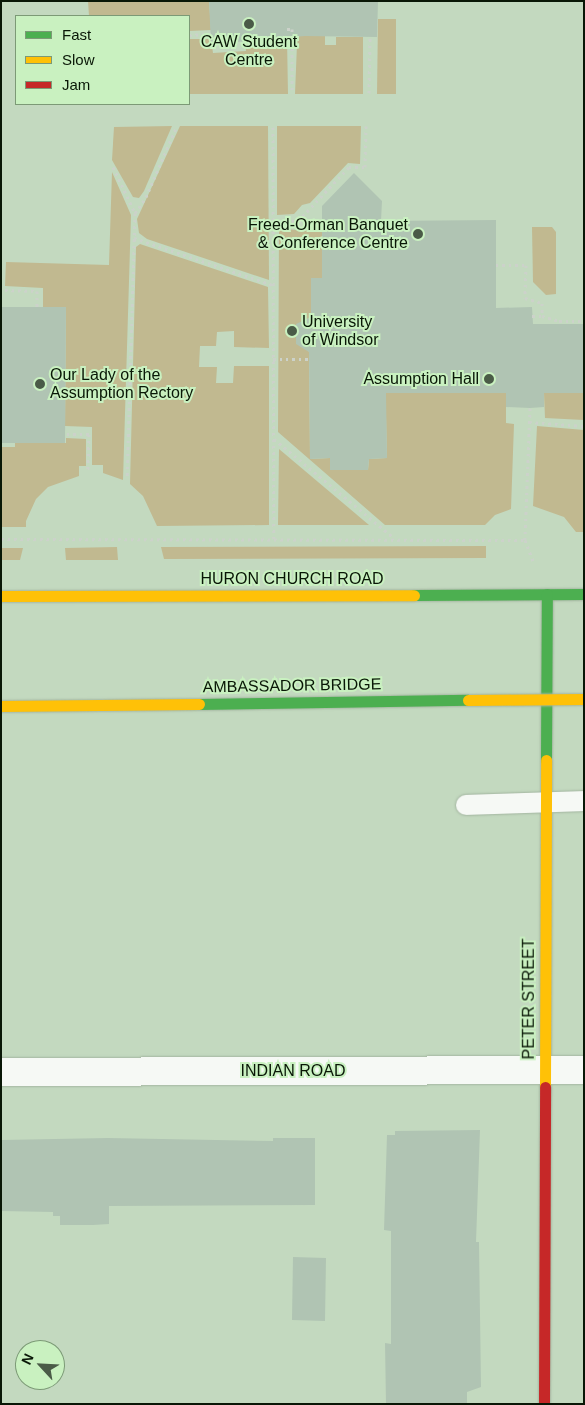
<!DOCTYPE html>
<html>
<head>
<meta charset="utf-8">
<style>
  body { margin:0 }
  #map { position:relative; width:585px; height:1405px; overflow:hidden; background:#c3d9bf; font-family:Arial,sans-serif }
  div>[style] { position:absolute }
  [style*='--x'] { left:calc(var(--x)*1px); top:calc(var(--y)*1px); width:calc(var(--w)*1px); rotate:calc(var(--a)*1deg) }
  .green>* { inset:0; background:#c1b990 }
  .building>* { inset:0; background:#b0c4b3 }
  .path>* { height:3px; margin-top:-1.5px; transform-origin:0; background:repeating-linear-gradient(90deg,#ccd2ca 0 2.5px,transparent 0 6.5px) }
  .roads { filter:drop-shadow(0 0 1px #a3b5a0) drop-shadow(0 0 1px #a3b5a0) }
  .lane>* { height:20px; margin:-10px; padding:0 10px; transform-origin:10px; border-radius:10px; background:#f6f9f5 }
  .street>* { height:28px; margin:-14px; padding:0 14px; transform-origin:14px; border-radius:14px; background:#f6f9f5 }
  .fast>* { height:11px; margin:-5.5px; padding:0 5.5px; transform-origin:5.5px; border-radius:5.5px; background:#4caf50 }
  .slow>* { height:11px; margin:-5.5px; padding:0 5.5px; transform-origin:5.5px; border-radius:5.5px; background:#ffc107 }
  .jam>* { height:11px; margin:-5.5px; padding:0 5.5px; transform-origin:5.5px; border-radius:5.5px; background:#c62828 }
  .bridges { filter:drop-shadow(0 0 1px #a3b5a0) drop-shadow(0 0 1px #a3b5a0) }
  .fast-bridge>* { height:11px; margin:-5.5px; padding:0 5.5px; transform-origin:5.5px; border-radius:5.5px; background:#4caf50 }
  .slow-bridge>* { height:11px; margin:-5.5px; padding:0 5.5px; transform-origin:5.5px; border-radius:5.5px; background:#ffc107 }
  .dots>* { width:14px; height:14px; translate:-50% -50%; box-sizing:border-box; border:2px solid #c9f1c0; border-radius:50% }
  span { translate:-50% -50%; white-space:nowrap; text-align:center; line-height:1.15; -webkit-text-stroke:4px #c9f1c0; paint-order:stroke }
  .poi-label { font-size:16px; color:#091706 }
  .right { translate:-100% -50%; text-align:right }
  .left { translate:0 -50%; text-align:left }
  .street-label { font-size:16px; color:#091706 }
  .frame { position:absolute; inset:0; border:2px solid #091706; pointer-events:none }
  .legend { position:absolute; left:15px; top:15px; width:175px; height:90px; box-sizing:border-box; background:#c9f1c0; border:1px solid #7c9a76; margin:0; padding:6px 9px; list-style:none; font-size:15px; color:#091706 }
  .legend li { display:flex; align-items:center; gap:10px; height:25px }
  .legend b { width:25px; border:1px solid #7c9a76 }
  .north { position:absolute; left:15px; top:1340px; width:50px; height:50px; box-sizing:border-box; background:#c9f1c0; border:1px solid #7c9a76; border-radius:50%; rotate:295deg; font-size:14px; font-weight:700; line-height:20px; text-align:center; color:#091706 }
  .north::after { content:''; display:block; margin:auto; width:18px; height:22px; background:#4a5b47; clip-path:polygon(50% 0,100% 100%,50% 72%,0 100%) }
</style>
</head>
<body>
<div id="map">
  <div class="green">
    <i style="clip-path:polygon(88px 1px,209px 1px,211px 30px,189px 31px,189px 16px,89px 16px)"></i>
    <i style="clip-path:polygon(298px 19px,325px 19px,325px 45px,336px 45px,336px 37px,363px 37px,363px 94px,295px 94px)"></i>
    <i style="clip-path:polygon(378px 19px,396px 19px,396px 94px,377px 94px)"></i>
    <i style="clip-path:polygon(287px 38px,288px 94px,189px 94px,189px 39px,211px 39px,213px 53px,246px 51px,245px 41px)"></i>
    <i style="clip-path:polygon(172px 126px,144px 191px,139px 198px,133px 197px,112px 160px,114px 127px)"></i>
    <i style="clip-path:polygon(180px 126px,268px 126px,269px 280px,147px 239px,139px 233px,137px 219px)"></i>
    <i style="clip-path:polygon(277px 126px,361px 126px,360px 164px,348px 163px,310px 203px,302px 205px,294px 214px,277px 215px)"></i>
    <i style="clip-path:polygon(112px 172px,131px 215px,123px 480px,103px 473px,103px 465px,92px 465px,92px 427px,65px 426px,66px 307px,43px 307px,43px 288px,5px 286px,6px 262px,109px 265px)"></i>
    <i style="clip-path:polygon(532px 227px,552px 227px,556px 232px,556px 294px,546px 295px,533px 282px)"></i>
    <i style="clip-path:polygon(279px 229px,337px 232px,341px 236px,322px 254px,322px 278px,311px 278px,311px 317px,296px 325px,309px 352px,310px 459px,330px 458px,331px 470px,368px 470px,369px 459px,387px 458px,385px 373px,414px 393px,506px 393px,506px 423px,514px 424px,511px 509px,495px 515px,485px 525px,385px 525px,278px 432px)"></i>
    <i style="clip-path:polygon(140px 244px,268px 287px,269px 348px,234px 347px,234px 331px,217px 332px,216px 346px,200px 346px,199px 367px,217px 367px,216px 383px,233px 383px,234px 366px,269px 366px,269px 525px,157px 526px,143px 496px,130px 484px,136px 247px)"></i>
    <i style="clip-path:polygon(544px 393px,584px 393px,584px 420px,545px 418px)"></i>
    <i style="clip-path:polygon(537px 426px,584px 430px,584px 532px,576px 532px,564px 517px,533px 506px)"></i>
    <i style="clip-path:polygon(66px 438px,86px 439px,86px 466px,79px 466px,79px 476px,48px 487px,36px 499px,26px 521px,26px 527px,1px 527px,1px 447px,15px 447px,15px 443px,66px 443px)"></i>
    <i style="clip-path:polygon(279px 449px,369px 525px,278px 525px)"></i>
    <i style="clip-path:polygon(486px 546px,486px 558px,164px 559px,161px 547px)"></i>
    <i style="clip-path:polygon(117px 547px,118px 560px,66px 560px,65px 548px)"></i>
    <i style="clip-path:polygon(1px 548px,23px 548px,20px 560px,1px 560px)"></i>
  </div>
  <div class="building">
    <i style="clip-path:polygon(209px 1px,378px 1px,377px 37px,305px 36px,211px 44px)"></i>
    <i style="clip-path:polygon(354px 173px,382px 201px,381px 221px,496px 220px,496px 308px,532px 307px,533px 324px,584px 324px,584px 393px,544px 393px,544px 407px,530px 408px,506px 407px,506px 393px,386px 393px,387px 458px,369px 459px,368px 470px,330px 470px,330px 458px,310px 459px,309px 352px,296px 344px,296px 324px,311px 317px,311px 278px,322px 278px,322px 206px)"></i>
    <i style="clip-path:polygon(1px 307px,66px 307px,65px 443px,1px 443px)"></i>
    <i style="clip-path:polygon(480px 1130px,476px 1242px,479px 1242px,481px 1387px,467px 1392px,467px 1404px,386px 1404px,385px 1343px,391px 1344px,391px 1231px,384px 1230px,387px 1135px,395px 1135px,395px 1131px)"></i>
    <i style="clip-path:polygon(108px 1138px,273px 1141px,273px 1138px,315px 1138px,315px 1205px,109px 1206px,109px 1224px,93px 1225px,60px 1225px,60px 1216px,53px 1216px,53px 1212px,1px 1211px,2px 1140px)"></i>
    <i style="clip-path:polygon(293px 1257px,326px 1258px,325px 1321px,292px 1320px)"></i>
  </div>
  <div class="path">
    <i style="--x:287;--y:29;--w:5;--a:0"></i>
    <i style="--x:292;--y:29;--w:63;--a:90"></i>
    <i style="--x:189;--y:35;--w:22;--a:-3"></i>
    <i style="--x:369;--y:93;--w:56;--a:-89"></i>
    <i style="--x:273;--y:127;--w:412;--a:89.9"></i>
    <i style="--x:113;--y:167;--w:51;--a:64.4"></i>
    <i style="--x:135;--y:213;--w:266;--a:91.7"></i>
    <i style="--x:135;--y:213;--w:19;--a:-55"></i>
    <i style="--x:146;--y:197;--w:75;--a:-66.5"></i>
    <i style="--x:273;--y:221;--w:49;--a:0"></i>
    <i style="--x:298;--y:221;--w:74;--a:-46.6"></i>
    <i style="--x:349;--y:167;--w:16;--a:0"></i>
    <i style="--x:365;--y:167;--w:41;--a:-88.6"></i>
    <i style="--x:134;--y:238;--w:147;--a:18.7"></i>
    <i style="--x:496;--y:265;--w:30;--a:0"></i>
    <i style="--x:526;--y:265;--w:33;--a:92"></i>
    <i style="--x:525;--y:298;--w:18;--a:16"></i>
    <i style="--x:542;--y:303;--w:13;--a:90"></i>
    <i style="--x:542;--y:316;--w:18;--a:16"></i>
    <i style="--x:559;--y:321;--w:25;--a:0"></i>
    <i style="--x:5;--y:290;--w:32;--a:2"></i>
    <i style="--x:37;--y:291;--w:16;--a:90"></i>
    <i style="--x:532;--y:316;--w:10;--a:0"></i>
    <i style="--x:273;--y:359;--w:36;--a:0"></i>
    <i style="--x:530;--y:408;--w:132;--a:92.2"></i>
    <i style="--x:525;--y:540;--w:25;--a:69"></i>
    <i style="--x:529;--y:422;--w:55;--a:4.2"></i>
    <i style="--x:67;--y:434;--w:22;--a:0"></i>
    <i style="--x:89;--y:434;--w:37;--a:92"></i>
    <i style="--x:274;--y:439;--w:156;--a:39.5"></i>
    <i style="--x:1;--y:539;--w:524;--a:0.11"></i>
  </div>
  <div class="roads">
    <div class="lane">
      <i style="--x:466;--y:805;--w:118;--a:-1.9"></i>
    </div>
    <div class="street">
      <i style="--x:1;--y:1072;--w:583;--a:-0.2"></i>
    </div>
    <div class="fast">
      <i style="--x:414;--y:595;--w:170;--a:-0.3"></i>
      <i style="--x:546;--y:760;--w:166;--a:-89.7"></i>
    </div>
    <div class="slow">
      <i style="--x:1;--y:596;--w:413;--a:-0.1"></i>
      <i style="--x:545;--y:1087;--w:327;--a:-89.8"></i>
    </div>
    <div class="jam">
      <i style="--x:544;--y:1404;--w:317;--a:-89.8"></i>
    </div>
  </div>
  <div class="bridges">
    <div class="fast-bridge">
      <i style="--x:199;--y:704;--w:269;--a:-0.9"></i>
    </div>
    <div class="slow-bridge">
      <i style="--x:468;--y:700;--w:116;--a:-0.5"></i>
      <i style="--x:1;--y:706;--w:198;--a:-0.6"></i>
    </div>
  </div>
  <div class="dots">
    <i style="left:249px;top:24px;background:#4a5b47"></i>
    <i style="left:418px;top:234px;background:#4a5b47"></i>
    <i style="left:292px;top:331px;background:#4a5b47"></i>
    <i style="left:489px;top:379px;background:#4a5b47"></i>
    <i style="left:40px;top:384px;background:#4a5b47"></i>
  </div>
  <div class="poi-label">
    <span style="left:249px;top:51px">CAW Student<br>Centre</span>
    <span class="right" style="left:408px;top:234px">Freed-Orman Banquet<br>&amp; Conference Centre</span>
    <span class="left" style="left:302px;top:331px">University<br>of Windsor</span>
    <span class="left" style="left:50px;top:384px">Our Lady of the<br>Assumption Rectory</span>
    <span class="right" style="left:479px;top:379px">Assumption Hall</span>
  </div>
  <div class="street-label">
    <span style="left:292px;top:579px">HURON CHURCH ROAD</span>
    <span style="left:292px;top:686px;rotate:-1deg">AMBASSADOR BRIDGE</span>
    <span style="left:529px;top:999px;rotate:-90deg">PETER STREET</span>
    <span style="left:293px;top:1071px">INDIAN ROAD</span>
  </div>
  <div class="frame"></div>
  <ul class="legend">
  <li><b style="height:6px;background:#4caf50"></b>Fast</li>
  <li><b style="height:6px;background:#ffc107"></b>Slow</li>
  <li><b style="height:6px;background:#c62828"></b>Jam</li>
  </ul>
  <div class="north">N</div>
</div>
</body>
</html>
